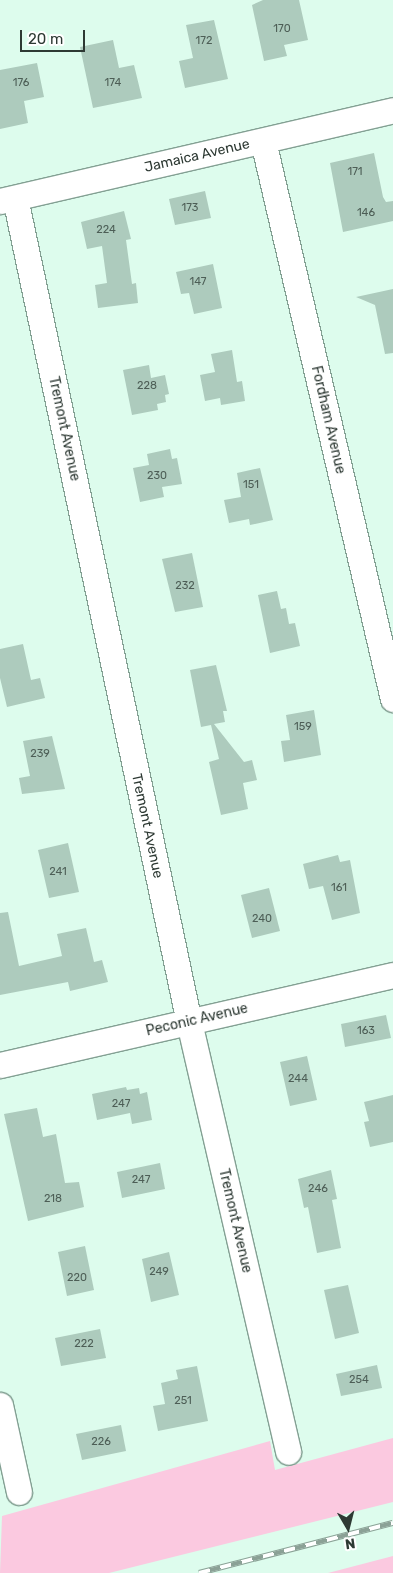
<!DOCTYPE html>
<style>
body{margin:0}
#map{position:relative;width:393px;height:1573px;overflow:hidden;background:#ddfced;font-family:Rubik,sans-serif}
div>[style]{position:absolute}
[style*='--x']{left:calc(var(--x)*1px);top:calc(var(--y)*1px);width:calc(var(--w)*1px);rotate:calc(var(--a)*1deg)}
.green>*{inset:0;background:#fbc9e0}
.building>*{inset:0;background:#adcbbd}
.roads{filter:drop-shadow(1px 0 #83a093) drop-shadow(-1px 0 #83a093) drop-shadow(0 1px #83a093) drop-shadow(0 -1px #83a093)}
.street>*{height:25px;margin:-12.5px;padding:0 12.5px;transform-origin:12.5px;border-radius:12.5px;background:#fff}
.rail>*{height:5.5px;margin-top:-2.75px;transform-origin:0;background:repeating-linear-gradient(90deg,#fff 0 11px,#8ba196 0 22px);box-sizing:border-box;border-block:1px solid #8ba196}
span{translate:-50% -50%;white-space:nowrap;text-align:center;line-height:1.15;-webkit-text-stroke:4px #fff;paint-order:stroke}
.number-label{font-size:11px;color:#4d5e56}
.number-label span{-webkit-text-stroke-width:0}
.street-label{font-size:14px;color:#2d3933}
.north{position:absolute;left:323px;top:1503px;width:50px;height:50px;-webkit-text-stroke:4px #fff;paint-order:stroke;rotate:172deg;font-size:14px;font-weight:700;line-height:20px;text-align:center;color:#2d3933}
.north::after{content:'';display:block;margin:auto;width:18px;height:22px;background:#2d3933;clip-path:polygon(50% 0,100% 100%,50% 72%,0 100%)}
.scale{position:absolute;left:20px;top:30px;width:65px;height:22px;box-sizing:border-box;border:2px solid #2d3933;border-top:0;padding-left:6px;font-size:15px;line-height:18px;white-space:nowrap;color:#2d3933;-webkit-text-stroke:4px #fff;paint-order:stroke}
</style>
<div id="map">
<div class="green">
<div style="clip-path:polygon(393px 1438px,393px 1502px,109px 1573px,0 1573px,2px 1516px,270px 1441px,275px 1470px)"></div>
<div style="clip-path:polygon(393px 1556px,393px 1573px,328px 1573px)"></div>
</div>
<div class="building">
<div style="clip-path:polygon(263px 0,299px 0,308px 40px,284px 45px,287px 56px,264px 61px,252px 5px)"></div>
<div style="clip-path:polygon(214px 20px,228px 79px,185px 88px,179px 61px,193px 58px,186px 25px)"></div>
<div style="clip-path:polygon(113px 40px,119px 68px,134px 65px,142px 98px,93px 108px,80px 47px)"></div>
<div style="clip-path:polygon(37px 63px,44px 97px,24px 101px,28px 123px,0 129px,0 70px)"></div>
<div style="clip-path:polygon(374px 153px,383px 197px,386px 202px,393px 201px,393px 221px,343px 232px,330px 163px)"></div>
<div style="clip-path:polygon(205px 191px,211px 218px,175px 225px,169px 199px)"></div>
<div style="clip-path:polygon(124px 211px,131px 239px,126px 240px,132px 284px,136px 283px,138px 303px,98px 308px,95px 285px,107px 283px,102px 246px,87px 249px,81px 222px)"></div>
<div style="clip-path:polygon(213px 264px,222px 308px,194px 314px,189px 293px,181px 294px,176px 272px)"></div>
<div style="clip-path:polygon(393px 289px,393px 353px,385px 354px,375px 305px,356px 297px)"></div>
<div style="clip-path:polygon(232px 350px,237px 382px,242px 381px,245px 401px,221px 405px,220px 398px,205px 401px,200px 375px,215px 372px,211px 354px)"></div>
<div style="clip-path:polygon(149px 365px,151px 378px,165px 375px,169px 394px,165px 395px,166px 402px,157px 404px,158px 410px,132px 415px,123px 370px)"></div>
<div style="clip-path:polygon(170px 449px,172px 459px,177px 458px,182px 484px,162px 487px,164px 497px,140px 502px,133px 468px,149px 465px,147px 454px)"></div>
<div style="clip-path:polygon(260px 468px,273px 520px,250px 525px,249px 519px,229px 523px,224px 500px,241px 497px,237px 473px)"></div>
<div style="clip-path:polygon(192px 553px,203px 607px,175px 612px,162px 559px)"></div>
<div style="clip-path:polygon(277px 591px,281px 609px,286px 608px,289px 624px,295px 623px,300px 646px,270px 653px,258px 595px)"></div>
<div style="clip-path:polygon(23px 644px,31px 680px,40px 678px,45px 698px,7px 707px,0 678px,0 649px)"></div>
<div style="clip-path:polygon(216px 665px,227px 711px,223px 711px,225px 722px,214px 724px,244px 762px,252px 760px,257px 780px,243px 783px,248px 809px,221px 815px,209px 762px,219px 759px,211px 725px,201px 727px,190px 670px)"></div>
<div style="clip-path:polygon(314px 710px,321px 755px,284px 762px,281px 741px,290px 740px,286px 715px)"></div>
<div style="clip-path:polygon(52px 736px,65px 789px,22px 794px,19px 778px,30px 776px,23px 741px)"></div>
<div style="clip-path:polygon(68px 843px,79px 892px,49px 898px,38px 850px)"></div>
<div style="clip-path:polygon(338px 855px,340px 862px,350px 860px,360px 913px,332px 920px,323px 886px,309px 889px,303px 864px)"></div>
<div style="clip-path:polygon(269px 888px,280px 931px,252px 938px,241px 895px)"></div>
<div style="clip-path:polygon(8px 912px,19px 966px,62px 956px,57px 934px,86px 928px,94px 962px,102px 960px,108px 982px,70px 991px,68px 982px,0 995px,0 913px)"></div>
<div style="clip-path:polygon(386px 1015px,391px 1038px,345px 1047px,341px 1024px)"></div>
<div style="clip-path:polygon(307px 1056px,317px 1100px,290px 1106px,280px 1062px)"></div>
<div style="clip-path:polygon(126px 1087px,127px 1090px,139px 1088px,140px 1094px,147px 1092px,152px 1120px,132px 1124px,130px 1113px,97px 1120px,92px 1094px)"></div>
<div style="clip-path:polygon(393px 1095px,393px 1142px,370px 1147px,364px 1122px,369px 1121px,364px 1102px)"></div>
<div style="clip-path:polygon(37px 1108px,43px 1137px,56px 1134px,65px 1183px,79px 1182px,84px 1207px,28px 1221px,4px 1114px)"></div>
<div style="clip-path:polygon(160px 1163px,165px 1189px,122px 1198px,117px 1172px)"></div>
<div style="clip-path:polygon(331px 1170px,337px 1199px,332px 1200px,341px 1248px,317px 1253px,308px 1207px,304px 1208px,298px 1179px)"></div>
<div style="clip-path:polygon(85px 1246px,94px 1290px,67px 1296px,58px 1252px)"></div>
<div style="clip-path:polygon(169px 1252px,179px 1295px,151px 1302px,142px 1259px)"></div>
<div style="clip-path:polygon(348px 1285px,359px 1333px,335px 1339px,324px 1290px)"></div>
<div style="clip-path:polygon(100px 1329px,106px 1358px,61px 1366px,55px 1338px)"></div>
<div style="clip-path:polygon(377px 1365px,382px 1388px,341px 1396px,336px 1374px)"></div>
<div style="clip-path:polygon(197px 1366px,208px 1421px,158px 1431px,153px 1406px,165px 1404px,161px 1383px,178px 1379px,176px 1370px)"></div>
<div style="clip-path:polygon(121px 1425px,126px 1451px,82px 1460px,76px 1434px)"></div>
</div>
<div class="roads">
<div class="street">
<div style="--x:263;--y:141;--w:573;--a:76.89"></div>
<div style="--x:15;--y:198;--w:842;--a:78.08"></div>
<div style="--x:189;--y:1022;--w:441;--a:77"></div>
<div style="--x:0;--y:201;--w:403;--a:-13"></div>
<div style="--x:0;--y:1065;--w:403;--a:-12.9"></div>
<div style="--x:0;--y:1405;--w:89;--a:77.7"></div>
</div>
</div>
<div class="rail">
<div style="--x:199;--y:1573;--w:200;--a:-14.5"></div>
</div>
<div class="number-label">
<span style="left:282px;top:29px">170</span>
<span style="left:204px;top:41px">172</span>
<span style="left:21px;top:83px">176</span>
<span style="left:113px;top:83px">174</span>
<span style="left:355px;top:172px">171</span>
<span style="left:190px;top:208px">173</span>
<span style="left:366px;top:213px">146</span>
<span style="left:106px;top:230px">224</span>
<span style="left:198px;top:282px">147</span>
<span style="left:147px;top:386px">228</span>
<span style="left:157px;top:476px">230</span>
<span style="left:251px;top:485px">151</span>
<span style="left:185px;top:586px">232</span>
<span style="left:303px;top:727px">159</span>
<span style="left:40px;top:754px">239</span>
<span style="left:58px;top:872px">241</span>
<span style="left:339px;top:888px">161</span>
<span style="left:262px;top:919px">240</span>
<span style="left:366px;top:1031px">163</span>
<span style="left:298px;top:1079px">244</span>
<span style="left:121px;top:1104px">247</span>
<span style="left:141px;top:1180px">247</span>
<span style="left:318px;top:1189px">246</span>
<span style="left:53px;top:1199px">218</span>
<span style="left:159px;top:1272px">249</span>
<span style="left:77px;top:1278px">220</span>
<span style="left:84px;top:1344px">222</span>
<span style="left:359px;top:1380px">254</span>
<span style="left:183px;top:1401px">251</span>
<span style="left:101px;top:1442px">226</span>
</div>
<div class="street-label">
<span style="left:197px;top:156px;rotate:-13deg">Jamaica Avenue</span>
<span style="left:328px;top:420px;rotate:77deg">Fordham Avenue</span>
<span style="left:64px;top:429px;rotate:78deg">Tremont Avenue</span>
<span style="left:147px;top:826px;rotate:78deg">Tremont Avenue</span>
<span style="left:197px;top:1020px;rotate:-13deg">Peconic Avenue</span>
<span style="left:235px;top:1221px;rotate:77deg">Tremont Avenue</span>
</div>
<div class="north">N</div>
<div class="scale">20 m</div>
</div>
